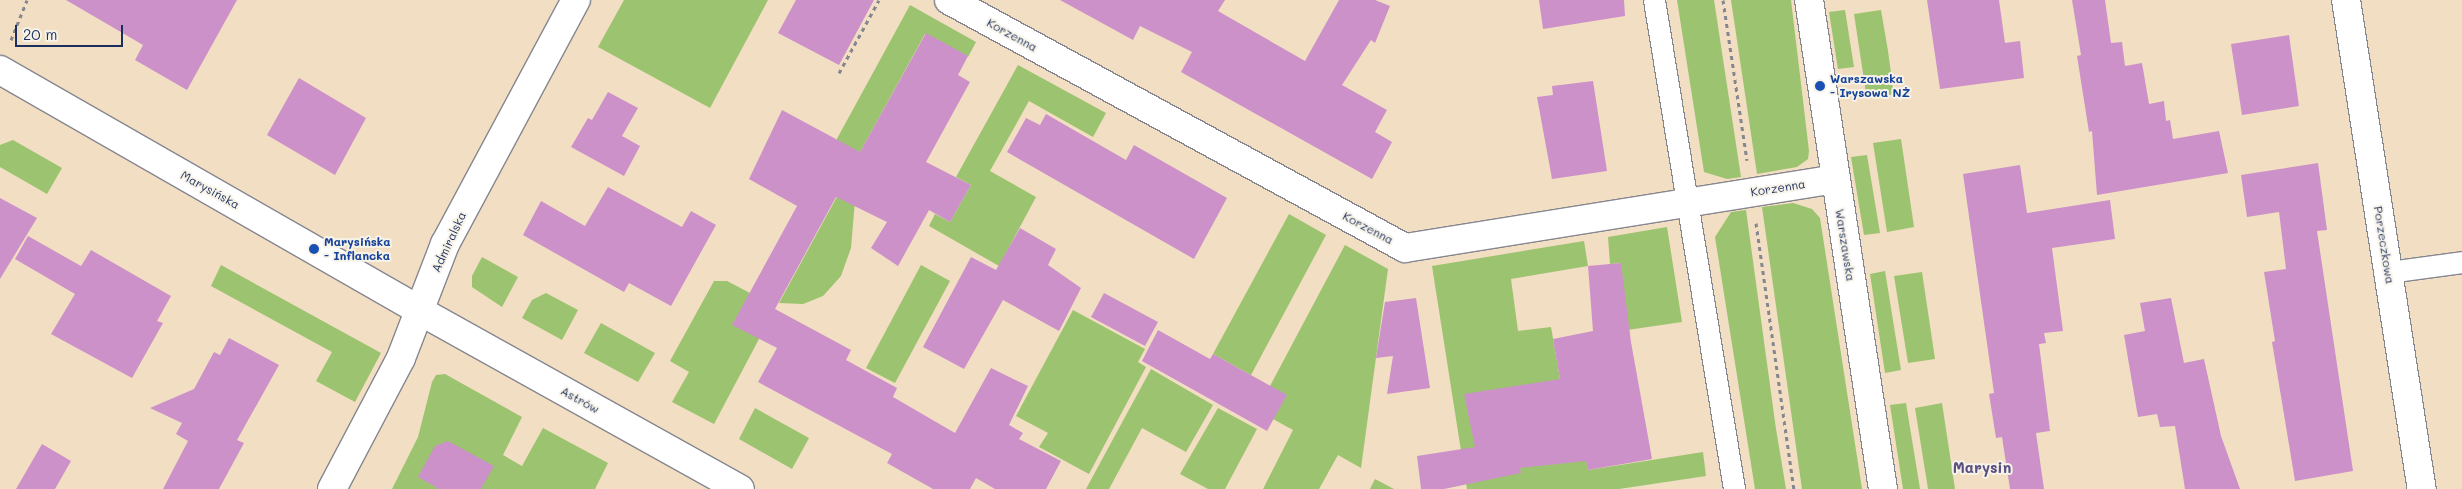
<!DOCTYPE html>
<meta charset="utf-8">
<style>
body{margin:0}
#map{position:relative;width:2462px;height:489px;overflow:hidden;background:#f2dec2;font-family:Mali,sans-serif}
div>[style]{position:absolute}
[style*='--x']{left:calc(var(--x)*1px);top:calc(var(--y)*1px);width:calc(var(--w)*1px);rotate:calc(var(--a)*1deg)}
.green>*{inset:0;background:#9cc36f}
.building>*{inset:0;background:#cc91c9}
.path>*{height:3px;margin-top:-1.5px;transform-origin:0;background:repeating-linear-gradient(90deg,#868690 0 4px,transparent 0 8px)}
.roads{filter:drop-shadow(1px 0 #868690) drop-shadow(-1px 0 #868690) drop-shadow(0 1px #868690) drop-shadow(0 -1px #868690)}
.service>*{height:21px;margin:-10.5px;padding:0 10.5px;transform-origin:10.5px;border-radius:10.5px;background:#fff}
.minor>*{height:28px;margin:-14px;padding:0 14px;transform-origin:14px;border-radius:14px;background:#fff}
.tertiary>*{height:28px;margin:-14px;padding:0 14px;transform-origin:14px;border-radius:14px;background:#fff}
.dots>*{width:14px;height:14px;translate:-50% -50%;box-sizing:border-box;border:2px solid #f7f3e8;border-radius:50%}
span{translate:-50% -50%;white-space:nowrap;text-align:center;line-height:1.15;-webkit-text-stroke:4px #f7f3e8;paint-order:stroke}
.street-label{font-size:12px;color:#1b2f5e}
.transit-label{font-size:12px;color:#164399;font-weight:700}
.left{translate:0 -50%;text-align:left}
.quarter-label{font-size:15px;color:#595183;font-weight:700}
.scale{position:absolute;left:15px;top:25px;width:108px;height:22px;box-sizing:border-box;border:2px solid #1b2f5e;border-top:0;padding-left:6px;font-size:15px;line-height:18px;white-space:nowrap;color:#1b2f5e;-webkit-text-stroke:4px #f7f3e8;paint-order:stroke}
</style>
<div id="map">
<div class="green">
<div style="clip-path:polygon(624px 0,768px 0,710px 108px,598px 47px)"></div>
<div style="clip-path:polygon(1677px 0,1714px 0,1741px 177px,1727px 179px,1704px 172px)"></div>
<div style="clip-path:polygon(1731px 0,1791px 0,1809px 151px,1808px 159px,1797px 167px,1757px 174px)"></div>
<div style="clip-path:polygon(910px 5px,976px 42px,968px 57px,925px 34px,859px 154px,851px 248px,841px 276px,823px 296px,803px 304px,779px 303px,845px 182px,821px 168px)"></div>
<div style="clip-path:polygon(1845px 10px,1854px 67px,1838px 69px,1829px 12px)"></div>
<div style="clip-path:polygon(1881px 10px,1888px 51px,1894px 95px,1866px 93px,1854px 14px)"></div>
<div style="clip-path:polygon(1018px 65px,1106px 113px,1093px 137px,1029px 101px,990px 171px,1036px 197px,999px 266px,929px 226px,935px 214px,950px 222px,971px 185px,956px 177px)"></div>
<div style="clip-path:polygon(1901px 139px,1914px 227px,1887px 232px,1873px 143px)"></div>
<div style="clip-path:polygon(13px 140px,62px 168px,47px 194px,0 167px,0 145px)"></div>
<div style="clip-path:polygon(1867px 155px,1880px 233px,1864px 235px,1851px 157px)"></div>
<div style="clip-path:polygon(1793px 203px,1812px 209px,1820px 218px,1862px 489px,1802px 489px,1762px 207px)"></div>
<div style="clip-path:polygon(1746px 210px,1776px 429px,1786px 489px,1755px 489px,1715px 237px,1731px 212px)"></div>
<div style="clip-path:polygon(1289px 214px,1326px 235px,1251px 375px,1213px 354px)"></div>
<div style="clip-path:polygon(1667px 227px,1682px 322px,1593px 335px,1621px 263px,1610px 264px,1608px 237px)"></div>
<div style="clip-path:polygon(1584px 241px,1588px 266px,1511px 279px,1518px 331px,1551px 327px,1560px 379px,1520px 468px,1582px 435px,1588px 470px,1703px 452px,1706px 476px,1619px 489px,1467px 489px,1432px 266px)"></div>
<div style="clip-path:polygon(1345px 245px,1388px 269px,1361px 468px,1338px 455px,1319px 489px,1263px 489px,1293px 430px,1273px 419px,1286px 395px,1270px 386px)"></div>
<div style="clip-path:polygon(482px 257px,518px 277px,502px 307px,472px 287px,472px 276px)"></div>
<div style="clip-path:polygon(221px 265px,381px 353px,355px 402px,316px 381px,332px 352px,211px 286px)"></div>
<div style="clip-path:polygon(921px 265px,950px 281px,895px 383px,866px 368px)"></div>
<div style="clip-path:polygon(1885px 271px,1901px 370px,1885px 373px,1870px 274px)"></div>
<div style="clip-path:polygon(1922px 272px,1935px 359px,1908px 363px,1894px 276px)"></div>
<div style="clip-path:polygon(714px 281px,727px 281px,750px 293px,759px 339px,714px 424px,672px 402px,689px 372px,670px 361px)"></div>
<div style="clip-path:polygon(546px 293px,578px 310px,562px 340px,522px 318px,532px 300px)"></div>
<div style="clip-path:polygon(1073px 310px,1145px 349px,1138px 362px,1146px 367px,1089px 474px,1039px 447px,1048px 433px,1016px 416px)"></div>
<div style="clip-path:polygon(601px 323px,655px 353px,638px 382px,584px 353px)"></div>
<div style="clip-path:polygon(1151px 369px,1213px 405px,1186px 452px,1142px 428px,1109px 489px,1086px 489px)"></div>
<div style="clip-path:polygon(445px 374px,522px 417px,503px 455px,522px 466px,543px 428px,608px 463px,595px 489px,392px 489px,418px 437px,432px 382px,436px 375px)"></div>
<div style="clip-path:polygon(1906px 403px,1920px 489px,1903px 489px,1890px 405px)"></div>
<div style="clip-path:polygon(1942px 403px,1955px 489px,1928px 489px,1915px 408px)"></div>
<div style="clip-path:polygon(755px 408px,809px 438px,792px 469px,739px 439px)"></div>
<div style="clip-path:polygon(1218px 408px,1257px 429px,1225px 489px,1208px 489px,1180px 474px)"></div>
<div style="clip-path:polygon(1375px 479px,1394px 489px,1370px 489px)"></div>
</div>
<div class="building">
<div style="clip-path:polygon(66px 0,237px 0,187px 90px,135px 60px,143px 45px)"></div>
<div style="clip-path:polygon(796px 0,874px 0,839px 65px,778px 33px)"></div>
<div style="clip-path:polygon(1060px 0,1225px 0,1218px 11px,1305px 61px,1339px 0,1375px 0,1390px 6px,1375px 43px,1371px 40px,1342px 85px,1387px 110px,1375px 132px,1392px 142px,1372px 179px,1181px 72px,1192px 52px,1140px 26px,1133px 40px)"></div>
<div style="clip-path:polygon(1539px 0,1624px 0,1625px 16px,1543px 29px)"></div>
<div style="clip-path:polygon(1927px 0,1999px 0,2005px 43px,2020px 41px,2024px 78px,1940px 89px)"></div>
<div style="clip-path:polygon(2072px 0,2105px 0,2111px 43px,2122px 42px,2125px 66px,2142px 63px,2149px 104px,2164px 101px,2166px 121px,2170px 120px,2173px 139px,2219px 131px,2228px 173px,2097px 195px,2092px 131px,2089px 132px,2077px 56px,2081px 55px)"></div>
<div style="clip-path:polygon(926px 33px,968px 56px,958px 75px,970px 82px,926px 162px,971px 185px,950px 222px,929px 210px,898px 266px,871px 248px,887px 222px,836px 197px,775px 309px,851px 350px,846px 360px,897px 388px,893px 397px,955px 433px,991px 368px,1028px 386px,1009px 425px,1023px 433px,1019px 439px,1061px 461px,1046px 489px,995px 489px,976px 478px,970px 489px,933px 489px,887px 463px,892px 454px,758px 382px,777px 348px,732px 325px,797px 206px,749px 179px,782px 110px,860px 152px)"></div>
<div style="clip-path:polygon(2289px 35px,2299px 106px,2242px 115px,2231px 44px)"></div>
<div style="clip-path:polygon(299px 78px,366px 118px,335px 175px,267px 135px)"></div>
<div style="clip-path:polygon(1593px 81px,1607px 171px,1552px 179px,1537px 97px,1553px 95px,1552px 86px)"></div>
<div style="clip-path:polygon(608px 92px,638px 108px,622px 136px,640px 146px,624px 176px,571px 147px,588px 118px,592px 120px)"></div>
<div style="clip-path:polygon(1046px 114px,1126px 160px,1134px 145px,1227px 198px,1194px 259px,1007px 152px,1026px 118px,1040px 125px)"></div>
<div style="clip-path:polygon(2318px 163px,2327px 230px,2317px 231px,2353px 471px,2295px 481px,2272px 342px,2275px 341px,2264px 272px,2286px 269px,2279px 212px,2247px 217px,2241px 175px)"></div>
<div style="clip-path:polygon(2020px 165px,2027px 213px,2110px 200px,2115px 239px,2052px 248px,2063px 331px,2044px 333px,2046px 343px,2039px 344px,2050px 431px,2036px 433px,2044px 489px,2010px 489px,2002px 437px,1996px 438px,1989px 394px,1994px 393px,1963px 174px)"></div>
<div style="clip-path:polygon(608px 187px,682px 227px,691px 211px,716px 225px,671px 306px,629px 283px,624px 292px,523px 235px,541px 201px,585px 226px)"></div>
<div style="clip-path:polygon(0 198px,37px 218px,0 279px)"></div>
<div style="clip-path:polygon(1020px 228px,1056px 249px,1048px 265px,1081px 288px,1059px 331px,1003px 300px,964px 369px,923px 347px,971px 257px,996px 270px)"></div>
<div style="clip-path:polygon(28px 236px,81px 266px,91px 250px,171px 296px,157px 321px,163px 323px,132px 378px,51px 334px,75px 294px,15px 259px)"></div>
<div style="clip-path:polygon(1621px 263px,1631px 342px,1652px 459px,1588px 470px,1586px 461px,1520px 468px,1521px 473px,1444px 489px,1421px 489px,1417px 456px,1475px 447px,1464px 394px,1560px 379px,1553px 339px,1593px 331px,1588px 266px)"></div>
<div style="clip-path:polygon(1104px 293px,1158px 322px,1145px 346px,1091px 317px)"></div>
<div style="clip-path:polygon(1416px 298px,1430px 388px,1387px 394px,1393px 356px,1376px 358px,1385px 302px)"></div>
<div style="clip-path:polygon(2171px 298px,2184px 363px,2204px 359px,2221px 436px,2240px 489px,2185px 489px,2175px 426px,2160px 427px,2157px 414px,2138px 417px,2124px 335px,2145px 331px,2140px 303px)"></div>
<div style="clip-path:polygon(1158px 330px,1210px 359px,1213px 354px,1287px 395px,1267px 431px,1142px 361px)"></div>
<div style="clip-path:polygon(229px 338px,279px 365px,237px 440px,244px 443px,219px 489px,163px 489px,188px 441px,176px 434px,182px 423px,150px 408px,194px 389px,214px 352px,220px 355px)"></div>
<div style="clip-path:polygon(448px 441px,494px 466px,481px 489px,439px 489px,418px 477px,435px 446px)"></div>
<div style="clip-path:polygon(42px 444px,71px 461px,55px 489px,16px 489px)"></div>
</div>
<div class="path">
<div style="--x:1723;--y:0;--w:162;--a:81.5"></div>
<div style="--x:11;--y:40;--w:43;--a:-68.2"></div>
<div style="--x:839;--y:73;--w:83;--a:-61.3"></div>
<div style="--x:1756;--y:223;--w:269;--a:81.9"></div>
</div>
<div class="roads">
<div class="service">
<div style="--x:1654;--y:0;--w:496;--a:80.7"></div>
<div style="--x:2389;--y:272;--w:74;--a:-7.8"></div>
</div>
<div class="minor">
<div style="--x:949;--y:0;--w:519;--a:28.54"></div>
<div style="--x:1405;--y:248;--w:435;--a:-9.1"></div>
<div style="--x:2346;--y:0;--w:495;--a:81.2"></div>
<div style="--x:0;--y:70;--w:484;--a:29.8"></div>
<div style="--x:420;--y:311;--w:366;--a:29.1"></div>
<div style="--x:332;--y:489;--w:148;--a:-62.2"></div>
<div style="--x:401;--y:358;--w:122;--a:-68.9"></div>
<div style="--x:445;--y:244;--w:277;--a:-61.8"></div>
</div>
<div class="tertiary">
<div style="--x:1809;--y:0;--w:495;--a:81.4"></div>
</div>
</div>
<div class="dots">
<div style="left:1820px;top:86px;background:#1a4fb4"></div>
<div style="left:314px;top:249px;background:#1a4fb4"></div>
</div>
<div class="street-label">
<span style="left:1012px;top:35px;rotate:29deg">Korzenna</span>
<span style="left:1778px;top:188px;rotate:-9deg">Korzenna</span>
<span style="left:210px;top:190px;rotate:29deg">Marysińska</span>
<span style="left:1368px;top:228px;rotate:28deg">Korzenna</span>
<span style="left:449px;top:242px;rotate:-65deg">Admiralska</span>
<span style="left:1845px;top:245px;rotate:81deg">Warszawska</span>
<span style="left:2384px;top:245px;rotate:81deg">Porzeczkowa</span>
<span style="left:580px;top:400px;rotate:29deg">Astrów</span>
</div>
<div class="transit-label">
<span class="left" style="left:1830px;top:86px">Warszawska<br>- Irysowa NŻ</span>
<span class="left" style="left:324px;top:249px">Marysińska<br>- Inflancka</span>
</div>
<div class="quarter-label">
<span style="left:1982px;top:468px">Marysin</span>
</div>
<div class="scale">20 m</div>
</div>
